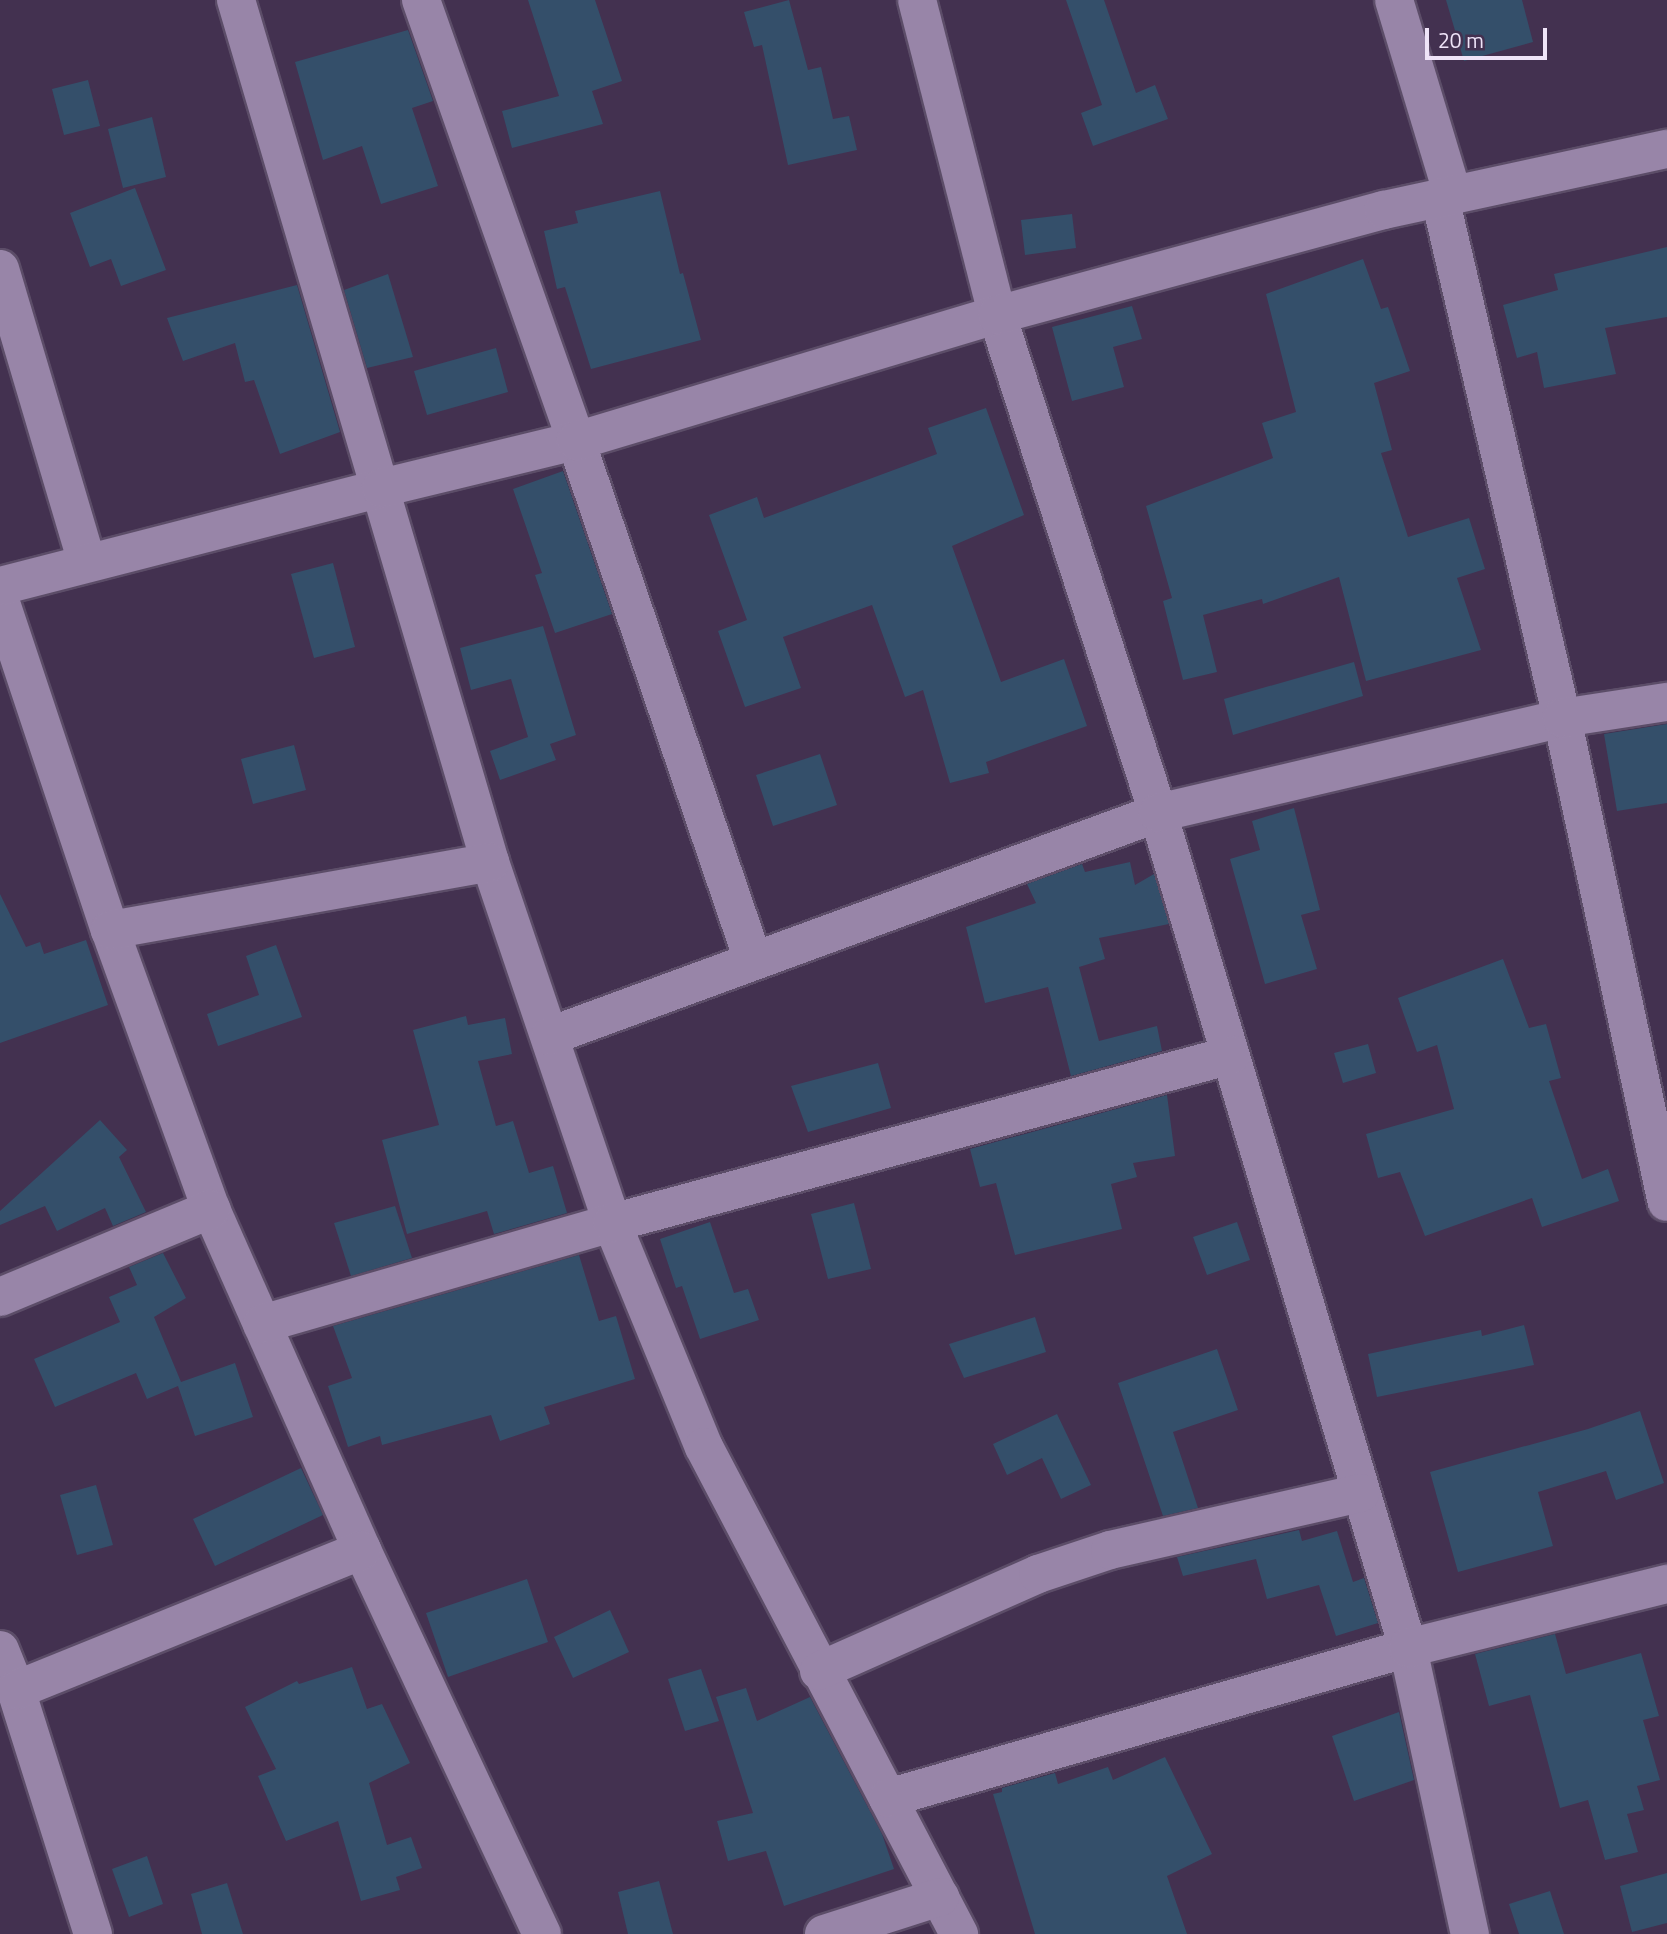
<!DOCTYPE html>
<style>
body{margin:0}
#map{position:relative;width:1667px;height:1934px;overflow:hidden;background:#433150;font-family:"Titillium Web",sans-serif}
div>[style]{position:absolute}
[style*='--x']{left:calc(var(--x)*1px);top:calc(var(--y)*1px);width:calc(var(--w)*1px);rotate:calc(var(--a)*1deg)}
.building>*{inset:0;background:#344f6a}
.roads{filter:drop-shadow(2px 0 #5c4d68) drop-shadow(-2px 0 #5c4d68) drop-shadow(0 2px #5c4d68) drop-shadow(0 -2px #5c4d68)}
.minor>*{height:38px;margin:-19px;padding:0 19px;transform-origin:19px;border-radius:19px;background:#9885a8}
.tertiary>*{height:38px;margin:-19px;padding:0 19px;transform-origin:19px;border-radius:19px;background:#9885a8}
span{translate:-50% -50%;white-space:nowrap;text-align:center;line-height:1.15;-webkit-text-stroke:5px #433150;paint-order:stroke}
.scale{position:absolute;left:1425px;top:28px;width:122px;height:32px;box-sizing:border-box;border:4px solid #efe4f8;border-top:0;padding-left:9px;font-size:21px;line-height:24px;white-space:nowrap;color:#efe4f8;-webkit-text-stroke:5px #433150;paint-order:stroke}
</style>
<div id="map">
<div class="building">
<div style="clip-path:polygon(528px 0,595px 0,622px 81px,592px 91px,603px 124px,512px 148px,502px 111px,559px 96px)"></div>
<div style="clip-path:polygon(789px 0,808px 70px,821px 67px,833px 119px,849px 116px,857px 150px,788px 165px,762px 45px,754px 47px,744px 12px)"></div>
<div style="clip-path:polygon(1066px 0,1104px 0,1136px 93px,1155px 85px,1168px 119px,1093px 146px,1081px 113px,1102px 105px)"></div>
<div style="clip-path:polygon(1446px 0,1522px 0,1533px 42px,1464px 61px)"></div>
<div style="clip-path:polygon(408px 30px,433px 101px,412px 108px,438px 186px,381px 204px,362px 146px,323px 160px,295px 62px)"></div>
<div style="clip-path:polygon(88px 80px,100px 126px,64px 135px,52px 89px)"></div>
<div style="clip-path:polygon(152px 117px,166px 177px,123px 188px,108px 129px)"></div>
<div style="clip-path:polygon(135px 188px,166px 270px,121px 286px,111px 259px,90px 267px,70px 213px)"></div>
<div style="clip-path:polygon(660px 191px,680px 274px,683px 273px,701px 340px,591px 369px,565px 287px,557px 289px,544px 231px,578px 223px,575px 211px)"></div>
<div style="clip-path:polygon(1072px 214px,1076px 248px,1025px 255px,1021px 220px)"></div>
<div style="clip-path:polygon(1667px 247px,1667px 317px,1605px 328px,1616px 374px,1544px 388px,1537px 352px,1517px 358px,1503px 305px,1558px 290px,1554px 274px)"></div>
<div style="clip-path:polygon(1363px 259px,1381px 309px,1388px 307px,1410px 371px,1374px 383px,1392px 450px,1381px 453px,1408px 537px,1469px 518px,1485px 569px,1457px 578px,1481px 650px,1366px 681px,1339px 577px,1263px 604px,1262px 599px,1203px 615px,1217px 672px,1183px 680px,1163px 601px,1172px 598px,1146px 506px,1273px 458px,1262px 423px,1296px 412px,1266px 294px)"></div>
<div style="clip-path:polygon(388px 274px,413px 357px,367px 368px,344px 290px)"></div>
<div style="clip-path:polygon(297px 285px,340px 432px,280px 454px,254px 380px,245px 382px,235px 343px,183px 361px,167px 318px)"></div>
<div style="clip-path:polygon(1132px 306px,1142px 339px,1113px 347px,1124px 387px,1072px 401px,1052px 327px)"></div>
<div style="clip-path:polygon(496px 348px,508px 392px,427px 415px,414px 371px)"></div>
<div style="clip-path:polygon(986px 408px,1024px 515px,952px 546px,1001px 682px,1064px 659px,1087px 726px,986px 762px,989px 773px,950px 783px,923px 690px,905px 697px,872px 605px,783px 637px,801px 688px,745px 707px,718px 631px,747px 620px,709px 515px,757px 497px,764px 518px,937px 454px,928px 428px)"></div>
<div style="clip-path:polygon(563px 471px,612px 614px,555px 633px,535px 575px,542px 573px,513px 489px)"></div>
<div style="clip-path:polygon(333px 563px,355px 647px,314px 658px,291px 574px)"></div>
<div style="clip-path:polygon(543px 626px,576px 735px,550px 744px,556px 760px,500px 780px,490px 751px,528px 737px,511px 679px,471px 690px,460px 648px)"></div>
<div style="clip-path:polygon(1354px 662px,1363px 696px,1233px 735px,1224px 699px)"></div>
<div style="clip-path:polygon(1667px 724px,1667px 803px,1617px 811px,1604px 734px)"></div>
<div style="clip-path:polygon(294px 745px,306px 790px,253px 804px,241px 759px)"></div>
<div style="clip-path:polygon(820px 754px,837px 805px,773px 826px,756px 775px)"></div>
<div style="clip-path:polygon(1294px 808px,1320px 910px,1301px 915px,1317px 969px,1265px 984px,1230px 859px,1260px 850px,1252px 821px)"></div>
<div style="clip-path:polygon(1130px 862px,1135px 885px,1154px 874px,1169px 924px,1099px 938px,1105px 959px,1079px 967px,1099px 1041px,1157px 1026px,1162px 1051px,1071px 1076px,1048px 987px,985px 1003px,966px 927px,1036px 903px,1027px 884px,1082px 864px,1085px 872px)"></div>
<div style="clip-path:polygon(0 894px,26px 947px,40px 942px,44px 954px,86px 940px,108px 1005px,0 1043px)"></div>
<div style="clip-path:polygon(276px 945px,302px 1017px,218px 1046px,207px 1014px,259px 995px,246px 956px)"></div>
<div style="clip-path:polygon(1503px 959px,1529px 1028px,1546px 1024px,1561px 1078px,1549px 1081px,1582px 1179px,1608px 1169px,1619px 1201px,1542px 1227px,1532px 1198px,1425px 1236px,1400px 1172px,1378px 1178px,1366px 1134px,1454px 1109px,1437px 1045px,1417px 1052px,1398px 998px)"></div>
<div style="clip-path:polygon(466px 1016px,468px 1025px,505px 1018px,512px 1054px,478px 1061px,496px 1126px,513px 1121px,529px 1173px,553px 1166px,567px 1213px,494px 1234px,487px 1211px,407px 1234px,382px 1140px,439px 1125px,413px 1030px)"></div>
<div style="clip-path:polygon(1368px 1044px,1376px 1073px,1343px 1083px,1334px 1053px)"></div>
<div style="clip-path:polygon(878px 1063px,891px 1108px,808px 1132px,791px 1086px)"></div>
<div style="clip-path:polygon(1167px 1095px,1175px 1156px,1133px 1163px,1137px 1177px,1111px 1184px,1122px 1229px,1015px 1255px,996px 1183px,980px 1187px,970px 1149px)"></div>
<div style="clip-path:polygon(100px 1120px,127px 1150px,119px 1157px,146px 1212px,113px 1226px,105px 1208px,57px 1231px,45px 1206px,0 1225px,0 1211px)"></div>
<div style="clip-path:polygon(854px 1203px,871px 1269px,828px 1279px,811px 1214px)"></div>
<div style="clip-path:polygon(395px 1206px,412px 1258px,351px 1276px,334px 1223px)"></div>
<div style="clip-path:polygon(710px 1222px,734px 1293px,748px 1289px,759px 1320px,700px 1339px,682px 1286px,676px 1288px,660px 1239px)"></div>
<div style="clip-path:polygon(1237px 1222px,1250px 1260px,1207px 1275px,1193px 1237px)"></div>
<div style="clip-path:polygon(163px 1253px,186px 1298px,154px 1317px,181px 1382px,235px 1363px,253px 1417px,195px 1436px,178px 1386px,147px 1399px,136px 1373px,55px 1407px,34px 1359px,120px 1322px,109px 1297px,137px 1285px,129px 1267px)"></div>
<div style="clip-path:polygon(579px 1255px,599px 1321px,616px 1316px,635px 1379px,544px 1407px,550px 1424px,500px 1441px,491px 1415px,382px 1445px,380px 1436px,348px 1447px,328px 1386px,352px 1378px,333px 1326px)"></div>
<div style="clip-path:polygon(1035px 1317px,1046px 1352px,964px 1378px,949px 1344px)"></div>
<div style="clip-path:polygon(1524px 1325px,1534px 1365px,1377px 1397px,1368px 1354px,1481px 1330px,1482px 1336px)"></div>
<div style="clip-path:polygon(1217px 1349px,1238px 1410px,1173px 1432px,1198px 1508px,1163px 1516px,1118px 1383px)"></div>
<div style="clip-path:polygon(1640px 1411px,1664px 1483px,1616px 1500px,1606px 1471px,1538px 1492px,1553px 1546px,1458px 1572px,1430px 1472px,1588px 1429px)"></div>
<div style="clip-path:polygon(1057px 1414px,1091px 1485px,1061px 1499px,1042px 1458px,1007px 1475px,993px 1444px)"></div>
<div style="clip-path:polygon(301px 1468px,323px 1515px,215px 1566px,193px 1519px)"></div>
<div style="clip-path:polygon(96px 1485px,113px 1545px,77px 1555px,60px 1495px)"></div>
<div style="clip-path:polygon(1299px 1530px,1302px 1541px,1337px 1531px,1353px 1582px,1364px 1578px,1378px 1623px,1336px 1636px,1319px 1585px,1267px 1599px,1256px 1559px,1183px 1576px,1177px 1557px)"></div>
<div style="clip-path:polygon(527px 1579px,548px 1642px,448px 1677px,426px 1613px)"></div>
<div style="clip-path:polygon(610px 1610px,629px 1652px,573px 1678px,554px 1637px)"></div>
<div style="clip-path:polygon(1555px 1634px,1566px 1674px,1641px 1653px,1659px 1716px,1643px 1720px,1660px 1780px,1637px 1786px,1644px 1810px,1627px 1814px,1638px 1852px,1605px 1860px,1588px 1800px,1560px 1808px,1530px 1695px,1489px 1706px,1475px 1654px)"></div>
<div style="clip-path:polygon(352px 1667px,367px 1709px,382px 1704px,410px 1763px,369px 1783px,387px 1845px,411px 1837px,422px 1868px,396px 1877px,400px 1890px,361px 1901px,338px 1821px,286px 1841px,258px 1776px,276px 1769px,245px 1707px,297px 1681px,299px 1684px)"></div>
<div style="clip-path:polygon(701px 1669px,719px 1721px,685px 1731px,668px 1679px)"></div>
<div style="clip-path:polygon(746px 1688px,757px 1721px,810px 1697px,882px 1834px,894px 1869px,784px 1906px,766px 1851px,728px 1861px,717px 1821px,753px 1813px,716px 1697px)"></div>
<div style="clip-path:polygon(1399px 1712px,1414px 1780px,1354px 1801px,1332px 1736px)"></div>
<div style="clip-path:polygon(1165px 1757px,1212px 1854px,1167px 1876px,1187px 1934px,1035px 1934px,993px 1794px,1002px 1792px,1002px 1788px,1055px 1773px,1058px 1784px,1108px 1767px,1113px 1780px)"></div>
<div style="clip-path:polygon(147px 1856px,163px 1904px,129px 1917px,112px 1869px)"></div>
<div style="clip-path:polygon(1667px 1873px,1667px 1923px,1632px 1932px,1620px 1886px)"></div>
<div style="clip-path:polygon(659px 1881px,673px 1934px,628px 1934px,618px 1892px)"></div>
<div style="clip-path:polygon(227px 1883px,243px 1934px,202px 1934px,191px 1894px)"></div>
<div style="clip-path:polygon(1550px 1891px,1564px 1934px,1519px 1934px,1509px 1904px)"></div>
</div>
<div class="roads">
<div class="minor">
<div style="--x:236;--y:0;--w:899;--a:73.58"></div>
<div style="--x:490;--y:862;--w:381;--a:71.3"></div>
<div style="--x:612;--y:1223;--w:242;--a:67.7"></div>
<div style="--x:704;--y:1447;--w:550;--a:62.36"></div>
<div style="--x:421;--y:0;--w:467;--a:70.6"></div>
<div style="--x:576;--y:441;--w:548;--a:71.17"></div>
<div style="--x:917;--y:0;--w:325;--a:75.7"></div>
<div style="--x:997;--y:315;--w:523;--a:72.08"></div>
<div style="--x:1158;--y:813;--w:872;--a:73.33"></div>
<div style="--x:1408;--y:1648;--w:293;--a:77.8"></div>
<div style="--x:1394;--y:0;--w:204;--a:73.2"></div>
<div style="--x:1440;--y:198;--w:534;--a:76.8"></div>
<div style="--x:1562;--y:718;--w:495;--a:77.8"></div>
<div style="--x:0;--y:269;--w:306;--a:73.5"></div>
<div style="--x:0;--y:600;--w:348;--a:71.6"></div>
<div style="--x:110;--y:930;--w:297;--a:70.1"></div>
<div style="--x:211;--y:1209;--w:373;--a:66.1"></div>
<div style="--x:362;--y:1550;--w:424;--a:64.9"></div>
<div style="--x:110;--y:930;--w:386;--a:-10.1"></div>
<div style="--x:550;--y:1036;--w:648;--a:-20.14"></div>
<div style="--x:1158;--y:813;--w:415;--a:-13.2"></div>
<div style="--x:1562;--y:718;--w:106;--a:-8.7"></div>
<div style="--x:0;--y:1297;--w:229;--a:-22.6"></div>
<div style="--x:262;--y:1324;--w:364;--a:-16.1"></div>
<div style="--x:612;--y:1223;--w:641;--a:-15.18"></div>
<div style="--x:0;--y:1650;--w:43;--a:68.2"></div>
<div style="--x:16;--y:1690;--w:256;--a:72.5"></div>
<div style="--x:819;--y:1671;--w:240;--a:-23.9"></div>
<div style="--x:1038;--y:1574;--w:76;--a:-18.4"></div>
<div style="--x:1110;--y:1550;--w:257;--a:-12.8"></div>
<div style="--x:16;--y:1690;--w:373;--a:-22"></div>
<div style="--x:888;--y:1798;--w:541;--a:-16.09"></div>
<div style="--x:1408;--y:1648;--w:267;--a:-13.9"></div>
<div style="--x:824;--y:1934;--w:122;--a:-17.7"></div>
</div>
<div class="tertiary">
<div style="--x:0;--y:586;--w:393;--a:-14.4"></div>
<div style="--x:381;--y:488;--w:201;--a:-13.6"></div>
<div style="--x:576;--y:441;--w:439;--a:-16.7"></div>
<div style="--x:997;--y:315;--w:401;--a:-15.2"></div>
<div style="--x:1384;--y:210;--w:289;--a:-12.2"></div>
</div>
</div>
<div class="scale">20 m</div>
</div>
